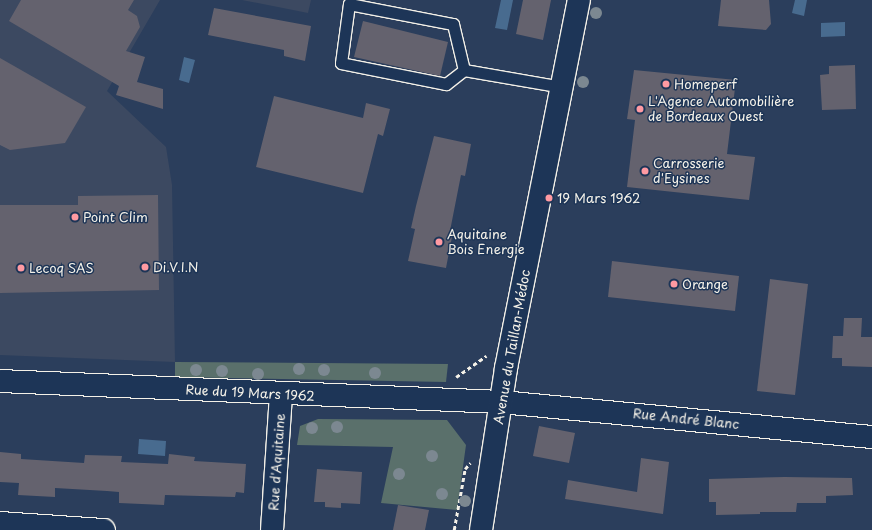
<!DOCTYPE html>
<meta charset="utf-8">
<style>
body{margin:0}
#map{position:relative;width:872px;height:530px;overflow:hidden;background:#2b3e5c;font-family:"Playpen Sans",sans-serif}
div>[style]{position:absolute}
[style*='--x']{left:calc(var(--x)*1px);top:calc(var(--y)*1px);width:calc(var(--w)*1px);rotate:calc(var(--a)*1deg)}
.built>*{inset:0;background:#3c4961}
.green>*{inset:0;background:#5a706b}
.water>*{inset:0;background:#486b8f}
.building>*{inset:0;background:#64626e}
.path>*{height:2.5px;margin-top:-1.25px;transform-origin:0;background:repeating-linear-gradient(90deg,#f4f1e8 0 4px,transparent 0 7px)}
.roads{filter:drop-shadow(1px 0 #f4f1e8) drop-shadow(-1px 0 #f4f1e8) drop-shadow(0 1px #f4f1e8) drop-shadow(0 -1px #f4f1e8)}
.service>*{height:11px;margin:-5.5px;padding:0 5.5px;transform-origin:5.5px;border-radius:5.5px;background:#1d3557}
.minor>*{height:22px;margin:-11px;padding:0 11px;transform-origin:11px;border-radius:11px;background:#1d3557}
.tertiary>*{height:22px;margin:-11px;padding:0 11px;transform-origin:11px;border-radius:11px;background:#1d3557}
.trees>*{width:12px;height:12px;margin:-6px;border-radius:50%;background:#7c8891}
.dots>*{width:11px;height:11px;translate:-50% -50%;box-sizing:border-box;border:2px solid #1d3557;border-radius:50%}
span{translate:-50% -50%;white-space:nowrap;text-align:center;line-height:1.15;-webkit-text-stroke:3px #1d3557;paint-order:stroke}
.poi-label{font-size:13px;color:#f4f1e8}
.left{translate:0 -50%;text-align:left}
.street-label{font-size:13px;color:#f4f1e8}
</style>
<div id="map">
<div class="built">
<div style="clip-path:polygon(0 0,160px 0,107px 91px,166px 147px,172px 185px,175px 362px,0 355px)"></div>
<div style="clip-path:polygon(242px 0,311px 0,308px 13px)"></div>
</div>
<div class="green">
<div style="clip-path:polygon(175px 362px,448px 364px,446px 382px,175px 377px)"></div>
<div style="clip-path:polygon(318px 419px,447px 420px,466px 445px,457px 510px,381px 503px,393px 447px,297px 445px,300px 426px)"></div>
</div>
<div class="water">
<div style="clip-path:polygon(501px 0,513px 0,507px 30px,495px 28px)"></div>
<div style="clip-path:polygon(795px 0,807px 0,804px 16px,792px 13px)"></div>
<div style="clip-path:polygon(845px 22px,845px 36px,821px 37px,821px 23px)"></div>
<div style="clip-path:polygon(184px 57px,195px 60px,189px 83px,179px 80px)"></div>
<div style="clip-path:polygon(139px 439px,166px 441px,165px 456px,138px 454px)"></div>
</div>
<div class="building">
<div style="clip-path:polygon(21px 0,134px 0,128px 10px,137px 16px,140px 27px,126px 51px,145px 57px,137px 82px,163px 89px,163px 109px,116px 95px,119px 86px,9px 21px)"></div>
<div style="clip-path:polygon(523px 0,551px 0,543px 40px,516px 34px)"></div>
<div style="clip-path:polygon(721px 0,769px 0,771px 24px,766px 30px,718px 26px)"></div>
<div style="clip-path:polygon(214px 8px,311px 26px,305px 61px,284px 56px,284px 50px,208px 35px)"></div>
<div style="clip-path:polygon(363px 21px,448px 42px,440px 76px,354px 57px)"></div>
<div style="clip-path:polygon(0 58px,86px 107px,65px 143px,10px 150px,0 145px)"></div>
<div style="clip-path:polygon(855px 65px,856px 109px,822px 110px,820px 75px,829px 74px,829px 66px)"></div>
<div style="clip-path:polygon(634px 70px,736px 80px,727px 154px,755px 157px,749px 200px,627px 187px,635px 120px,627px 119px)"></div>
<div style="clip-path:polygon(274px 96px,363px 118px,366px 103px,390px 109px,383px 136px,378px 134px,363px 193px,256px 167px)"></div>
<div style="clip-path:polygon(434px 136px,471px 144px,465px 176px,461px 175px,449px 236px,452px 237px,446px 268px,408px 261px,415px 229px,411px 228px,416px 206px)"></div>
<div style="clip-path:polygon(158px 195px,159px 290px,0 293px,0 205px,78px 205px,78px 196px)"></div>
<div style="clip-path:polygon(612px 261px,739px 276px,735px 311px,608px 297px)"></div>
<div style="clip-path:polygon(770px 279px,808px 284px,795px 395px,757px 391px)"></div>
<div style="clip-path:polygon(844px 318px,862px 318px,861px 337px,872px 337px,872px 367px,842px 366px,842px 358px,832px 358px,833px 336px,843px 336px)"></div>
<div style="clip-path:polygon(539px 426px,575px 433px,569px 463px,533px 456px)"></div>
<div style="clip-path:polygon(0 452px,21px 454px,21px 459px,84px 463px,85px 455px,122px 456px,121px 462px,168px 464px,169px 454px,195px 457px,194px 461px,246px 464px,244px 493px,236px 492px,235px 497px,165px 495px,164px 505px,119px 503px,119px 492px,107px 491px,55px 488px,55px 497px,18px 495px,19px 483px,0 482px)"></div>
<div style="clip-path:polygon(641px 458px,669px 462px,663px 514px,565px 499px,568px 480px,637px 492px)"></div>
<div style="clip-path:polygon(317px 469px,362px 472px,360px 504px,341px 503px,341px 508px,325px 507px,325px 502px,314px 502px)"></div>
<div style="clip-path:polygon(785px 477px,852px 478px,853px 495px,826px 496px,826px 503px,797px 503px,796px 512px,760px 512px,760px 514px,716px 515px,716px 502px,709px 502px,709px 479px)"></div>
<div style="clip-path:polygon(398px 505px,429px 510px,425px 530px,393px 530px)"></div>
</div>
<div class="path">
<div style="--x:456;--y:377;--w:37;--a:-35"></div>
<div style="--x:454;--y:530;--w:62;--a:-79.8"></div>
<div style="--x:465;--y:469;--w:8;--a:-50"></div>
</div>
<div class="roads">
<div class="service">
<div style="--x:464;--y:70;--w:23;--a:142"></div>
<div style="--x:446;--y:84;--w:107;--a:-168.7"></div>
<div style="--x:341;--y:63;--w:60;--a:-82.3"></div>
<div style="--x:349;--y:4;--w:106;--a:10.9"></div>
<div style="--x:453;--y:24;--w:47;--a:76.6"></div>
<div style="--x:464;--y:70;--w:99;--a:9.8"></div>
</div>
<div class="minor">
<div style="--x:0;--y:381;--w:501;--a:2.4"></div>
<div style="--x:0;--y:523;--w:104;--a:3.9"></div>
<div style="--x:272;--y:530;--w:135;--a:-86.2"></div>
</div>
<div class="tertiary">
<div style="--x:501;--y:402;--w:373;--a:5.4"></div>
<div style="--x:481;--y:530;--w:164;--a:-81.2"></div>
<div style="--x:506;--y:368;--w:375;--a:-78.8"></div>
</div>
</div>
<div class="trees">
<div style="left:596px;top:13px"></div>
<div style="left:583px;top:82px"></div>
<div style="left:299px;top:369px"></div>
<div style="left:196px;top:370px"></div>
<div style="left:324px;top:370px"></div>
<div style="left:222px;top:371px"></div>
<div style="left:375px;top:373px"></div>
<div style="left:258px;top:374px"></div>
<div style="left:337px;top:427px"></div>
<div style="left:312px;top:428px"></div>
<div style="left:432px;top:456px"></div>
<div style="left:399px;top:474px"></div>
<div style="left:442px;top:494px"></div>
<div style="left:465px;top:501px"></div>
</div>
<div class="dots">
<div style="left:666px;top:84px;background:#ff9aa2"></div>
<div style="left:640px;top:109px;background:#ff9aa2"></div>
<div style="left:645px;top:171px;background:#ff9aa2"></div>
<div style="left:549px;top:198px;background:#ff9aa2"></div>
<div style="left:75px;top:217px;background:#ff9aa2"></div>
<div style="left:439px;top:242px;background:#ff9aa2"></div>
<div style="left:145px;top:267px;background:#ff9aa2"></div>
<div style="left:21px;top:268px;background:#ff9aa2"></div>
<div style="left:674px;top:284px;background:#ff9aa2"></div>
</div>
<div class="poi-label">
<span class="left" style="left:674px;top:84px">Homeperf</span>
<span class="left" style="left:648px;top:109px">L'Agence Automobilière<br>de Bordeaux Ouest</span>
<span class="left" style="left:653px;top:171px">Carrosserie<br>d'Eysines</span>
<span class="left" style="left:557px;top:198px">19 Mars 1962</span>
<span class="left" style="left:83px;top:217px">Point Clim</span>
<span class="left" style="left:447px;top:242px">Aquitaine<br>Bois Energie</span>
<span class="left" style="left:153px;top:267px">Di.V.I.N</span>
<span class="left" style="left:29px;top:268px">Lecoq SAS</span>
<span class="left" style="left:682px;top:284px">Orange</span>
</div>
<div class="street-label">
<span style="left:512px;top:347px;rotate:-80deg">Avenue du Taillan-Médoc</span>
<span style="left:250px;top:393px;rotate:3deg">Rue du 19 Mars 1962</span>
<span style="left:686px;top:419px;rotate:6deg">Rue André Blanc</span>
<span style="left:277px;top:462px;rotate:-86deg">Rue d'Aquitaine</span>
</div>
</div>
